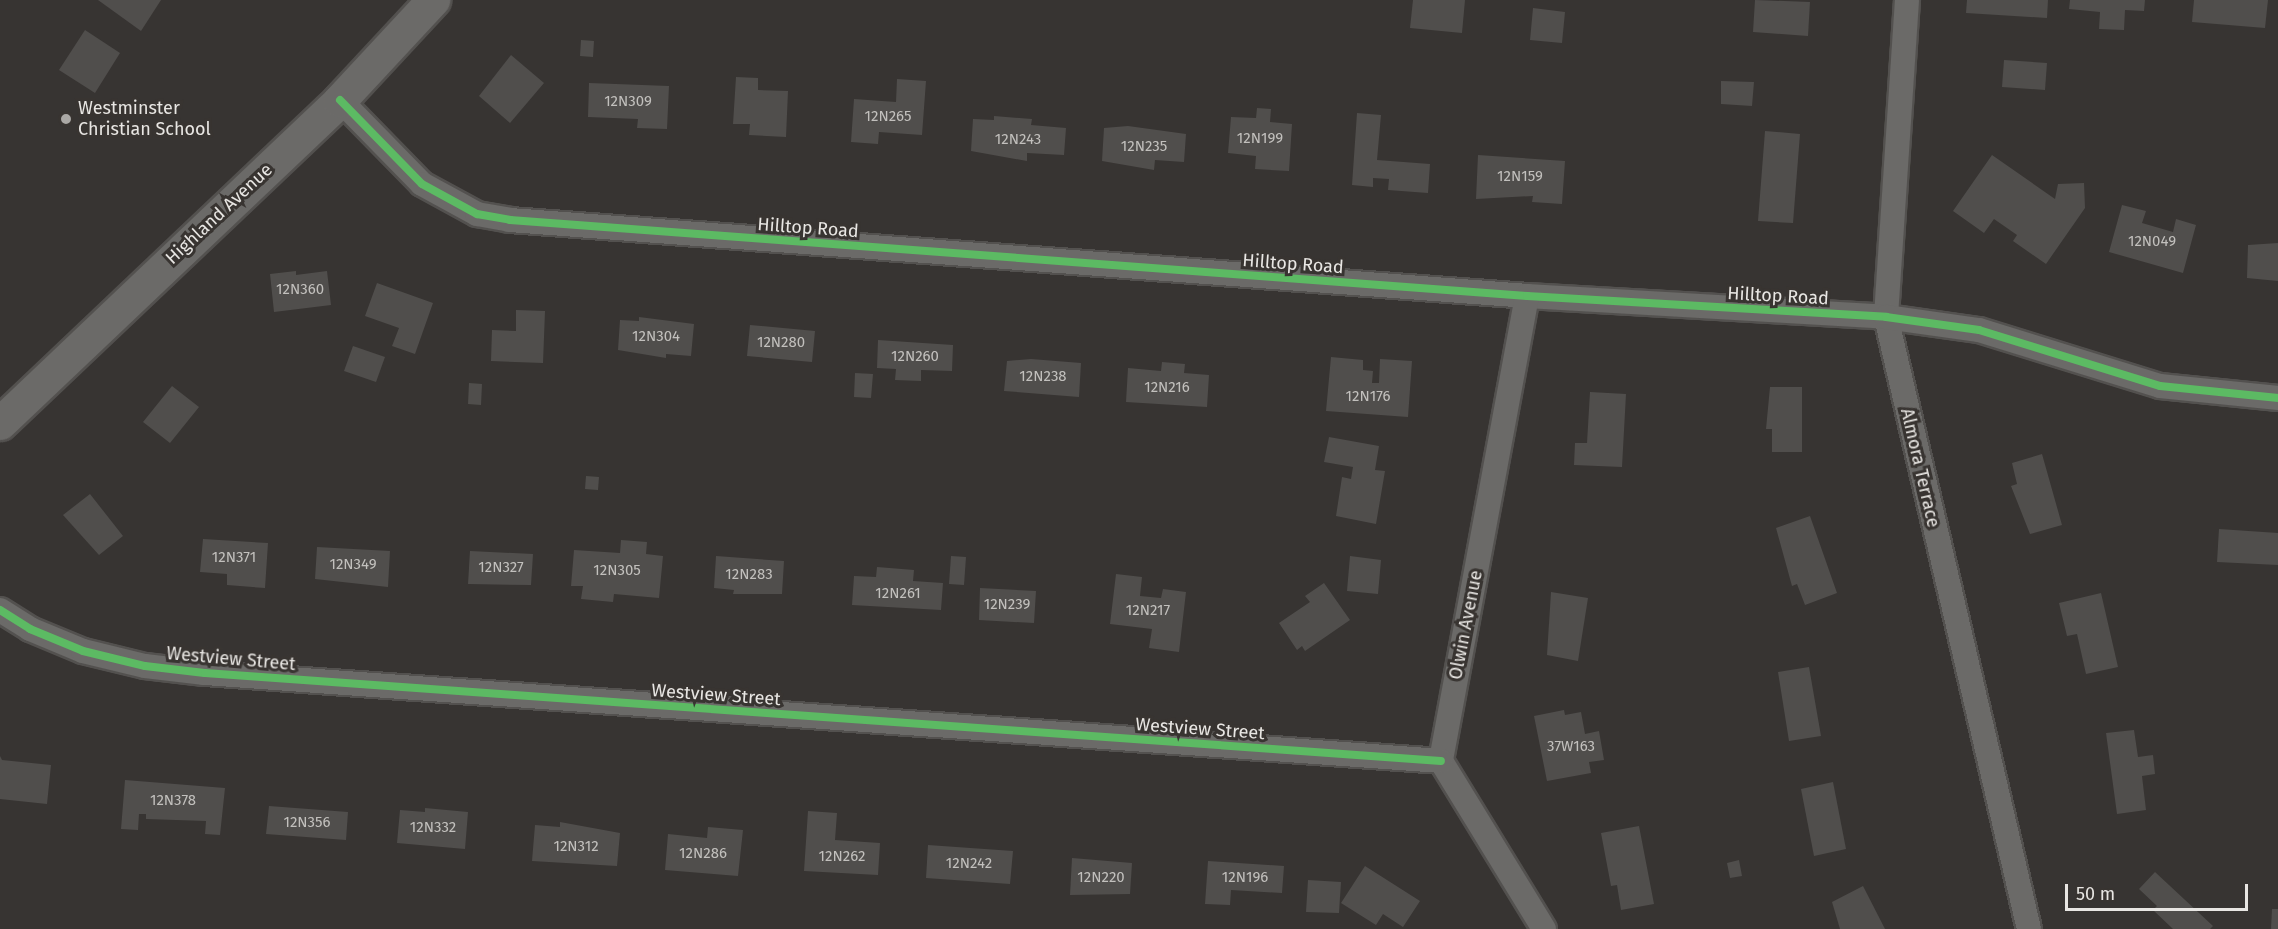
<!DOCTYPE html>
<style>
body{margin:0}
#map{position:relative;width:2278px;height:929px;overflow:hidden;background:#373432;font-family:"Fira Sans",sans-serif}
div>[style]{position:absolute}
[style*='--x']{left:calc(var(--x)*1px);top:calc(var(--y)*1px);width:calc(var(--w)*1px);rotate:calc(var(--a)*1deg)}
.building>*{inset:0;background:#504e4c}
.roads{filter:drop-shadow(2px 0 #53514f) drop-shadow(-2px 0 #53514f) drop-shadow(0 2px #53514f) drop-shadow(0 -2px #53514f)}
.street>*{height:24px;margin:-12px;padding:0 12px;transform-origin:12px;border-radius:12px;background:#6b6a68}
.secondary>*{height:33px;margin:-16.5px;padding:0 16.5px;transform-origin:16.5px;border-radius:16.5px;background:#6b6a68}
.cycleway>*{height:8px;margin:-4px;padding:0 4px;transform-origin:4px;border-radius:4px;background:#5cba63}
.dots>*{width:16px;height:16px;translate:-50% -50%;box-sizing:border-box;border:3px solid #383431;border-radius:50%}
span{translate:-50% -50%;white-space:nowrap;text-align:center;line-height:1.15;-webkit-text-stroke:6px #383431;paint-order:stroke}
.number-label{font-size:15px;color:#c2c0bd}
.number-label span{-webkit-text-stroke-width:0}
.poi-label{font-size:18px;color:#e8e6e3}
.left{translate:0 -50%;text-align:left}
.street-label{font-size:18px;color:#e8e6e3}
.scale{position:absolute;left:2065px;top:884px;width:183px;height:27px;box-sizing:border-box;border:3px solid #e8e6e3;border-top:0;padding-left:8px;font-size:18px;line-height:21px;white-space:nowrap;color:#e8e6e3;-webkit-text-stroke:4px #383431;paint-order:stroke}
</style>
<div id="map">
<div class="building">
<div style="clip-path:polygon(98px 0,161px 0,141px 31px)"></div>
<div style="clip-path:polygon(1413px 0,1465px 0,1462px 33px,1410px 28px)"></div>
<div style="clip-path:polygon(1755px 0,1810px 2px,1808px 36px,1753px 32px)"></div>
<div style="clip-path:polygon(1967px 0,2048px 0,2047px 18px,1966px 13px)"></div>
<div style="clip-path:polygon(2070px 0,2145px 0,2144px 11px,2125px 10px,2124px 30px,2099px 29px,2100px 12px,2069px 9px)"></div>
<div style="clip-path:polygon(2194px 0,2268px 0,2265px 28px,2192px 22px)"></div>
<div style="clip-path:polygon(1533px 8px,1565px 12px,1562px 43px,1530px 40px)"></div>
<div style="clip-path:polygon(85px 30px,120px 53px,95px 93px,59px 70px)"></div>
<div style="clip-path:polygon(581px 40px,594px 41px,593px 57px,580px 56px)"></div>
<div style="clip-path:polygon(511px 55px,544px 83px,510px 123px,479px 96px)"></div>
<div style="clip-path:polygon(2004px 60px,2047px 63px,2045px 90px,2002px 87px)"></div>
<div style="clip-path:polygon(736px 77px,758px 78px,758px 90px,788px 91px,786px 137px,749px 135px,750px 124px,733px 124px)"></div>
<div style="clip-path:polygon(897px 79px,926px 81px,922px 135px,879px 132px,878px 144px,851px 142px,854px 99px,896px 102px)"></div>
<div style="clip-path:polygon(1721px 81px,1754px 82px,1752px 106px,1721px 104px)"></div>
<div style="clip-path:polygon(589px 83px,669px 86px,667px 129px,637px 128px,638px 119px,588px 117px)"></div>
<div style="clip-path:polygon(1257px 108px,1271px 109px,1270px 122px,1292px 124px,1289px 171px,1255px 169px,1256px 156px,1228px 153px,1231px 117px,1256px 118px)"></div>
<div style="clip-path:polygon(1357px 113px,1381px 115px,1377px 160px,1430px 164px,1428px 193px,1388px 190px,1389px 179px,1373px 178px,1373px 187px,1352px 185px)"></div>
<div style="clip-path:polygon(994px 116px,1032px 119px,1031px 125px,1066px 128px,1064px 155px,1027px 153px,1027px 161px,971px 151px,973px 119px,994px 120px)"></div>
<div style="clip-path:polygon(1128px 126px,1186px 134px,1184px 162px,1155px 160px,1154px 170px,1102px 161px,1104px 128px)"></div>
<div style="clip-path:polygon(1765px 131px,1800px 134px,1793px 223px,1758px 221px)"></div>
<div style="clip-path:polygon(1478px 155px,1565px 161px,1562px 204px,1532px 202px,1533px 196px,1476px 199px)"></div>
<div style="clip-path:polygon(1992px 155px,2055px 199px,2058px 184px,2084px 183px,2085px 208px,2046px 264px,2013px 241px,2017px 235px,1994px 219px,1984px 233px,1953px 211px)"></div>
<div style="clip-path:polygon(2122px 205px,2146px 211px,2142px 223px,2173px 232px,2176px 219px,2196px 225px,2183px 273px,2109px 252px)"></div>
<div style="clip-path:polygon(2278px 243px,2278px 281px,2247px 278px,2248px 245px)"></div>
<div style="clip-path:polygon(296px 271px,296px 275px,327px 271px,331px 305px,274px 312px,270px 274px)"></div>
<div style="clip-path:polygon(377px 283px,433px 303px,415px 354px,392px 346px,399px 328px,365px 316px)"></div>
<div style="clip-path:polygon(516px 310px,545px 311px,543px 363px,491px 361px,492px 330px,516px 331px)"></div>
<div style="clip-path:polygon(639px 317px,694px 324px,691px 356px,666px 354px,666px 358px,618px 350px,620px 320px,639px 321px)"></div>
<div style="clip-path:polygon(750px 325px,815px 331px,812px 362px,747px 356px)"></div>
<div style="clip-path:polygon(878px 340px,953px 345px,952px 371px,921px 370px,921px 381px,895px 380px,896px 369px,877px 368px)"></div>
<div style="clip-path:polygon(353px 346px,385px 357px,376px 382px,344px 371px)"></div>
<div style="clip-path:polygon(1331px 357px,1363px 360px,1363px 370px,1373px 371px,1372px 383px,1379px 383px,1380px 359px,1412px 361px,1408px 417px,1326px 411px)"></div>
<div style="clip-path:polygon(1031px 359px,1081px 363px,1079px 397px,1004px 391px,1007px 361px)"></div>
<div style="clip-path:polygon(1162px 362px,1185px 364px,1184px 373px,1209px 375px,1207px 407px,1126px 402px,1128px 368px,1161px 371px)"></div>
<div style="clip-path:polygon(855px 373px,873px 374px,871px 398px,854px 397px)"></div>
<div style="clip-path:polygon(469px 383px,482px 384px,481px 405px,468px 404px)"></div>
<div style="clip-path:polygon(172px 386px,199px 407px,170px 443px,143px 422px)"></div>
<div style="clip-path:polygon(1770px 387px,1802px 387px,1802px 452px,1772px 452px,1772px 429px,1766px 429px)"></div>
<div style="clip-path:polygon(1590px 392px,1626px 394px,1622px 467px,1574px 465px,1575px 443px,1587px 443px)"></div>
<div style="clip-path:polygon(1329px 437px,1379px 446px,1375px 470px,1385px 471px,1376px 524px,1336px 516px,1342px 477px,1351px 479px,1353px 467px,1324px 462px)"></div>
<div style="clip-path:polygon(2042px 454px,2062px 525px,2030px 534px,2011px 486px,2017px 484px,2012px 463px)"></div>
<div style="clip-path:polygon(586px 476px,599px 477px,598px 490px,585px 489px)"></div>
<div style="clip-path:polygon(90px 494px,123px 536px,99px 555px,63px 515px)"></div>
<div style="clip-path:polygon(1810px 516px,1837px 593px,1805px 605px,1797px 584px,1792px 586px,1776px 528px)"></div>
<div style="clip-path:polygon(2219px 529px,2278px 533px,2278px 565px,2217px 562px)"></div>
<div style="clip-path:polygon(203px 539px,268px 543px,265px 588px,227px 585px,227px 574px,200px 572px)"></div>
<div style="clip-path:polygon(621px 540px,647px 542px,646px 554px,663px 556px,659px 598px,614px 594px,613px 602px,581px 599px,583px 586px,571px 586px,574px 550px,620px 553px)"></div>
<div style="clip-path:polygon(317px 547px,390px 551px,388px 587px,315px 579px)"></div>
<div style="clip-path:polygon(470px 551px,533px 554px,531px 585px,468px 584px)"></div>
<div style="clip-path:polygon(716px 556px,784px 561px,782px 594px,733px 594px,734px 590px,714px 588px)"></div>
<div style="clip-path:polygon(951px 556px,966px 557px,964px 585px,949px 584px)"></div>
<div style="clip-path:polygon(1350px 556px,1381px 560px,1378px 594px,1347px 591px)"></div>
<div style="clip-path:polygon(877px 567px,914px 570px,913px 581px,943px 583px,941px 610px,852px 605px,854px 576px,876px 577px)"></div>
<div style="clip-path:polygon(1116px 574px,1142px 577px,1140px 596px,1161px 598px,1163px 589px,1186px 592px,1179px 652px,1149px 648px,1152px 629px,1110px 624px)"></div>
<div style="clip-path:polygon(1324px 583px,1350px 620px,1305px 651px,1302px 646px,1297px 650px,1279px 623px,1310px 602px,1305px 596px)"></div>
<div style="clip-path:polygon(980px 588px,1036px 591px,1034px 623px,979px 620px)"></div>
<div style="clip-path:polygon(1551px 592px,1588px 598px,1578px 661px,1547px 655px)"></div>
<div style="clip-path:polygon(2101px 593px,2118px 667px,2086px 674px,2077px 634px,2067px 636px,2059px 603px)"></div>
<div style="clip-path:polygon(1809px 667px,1821px 736px,1789px 741px,1778px 672px)"></div>
<div style="clip-path:polygon(1564px 710px,1565px 715px,1581px 712px,1585px 734px,1599px 731px,1604px 760px,1589px 762px,1591px 773px,1547px 781px,1534px 716px)"></div>
<div style="clip-path:polygon(2134px 730px,2138px 757px,2153px 755px,2155px 774px,2142px 776px,2146px 810px,2117px 814px,2106px 733px)"></div>
<div style="clip-path:polygon(0 756px,2px 760px,51px 765px,47px 804px,0 799px)"></div>
<div style="clip-path:polygon(125px 780px,225px 788px,220px 835px,205px 834px,206px 821px,146px 819px,146px 814px,139px 814px,138px 830px,121px 829px)"></div>
<div style="clip-path:polygon(1833px 782px,1846px 849px,1814px 856px,1801px 789px)"></div>
<div style="clip-path:polygon(269px 806px,348px 812px,346px 840px,266px 834px)"></div>
<div style="clip-path:polygon(425px 808px,468px 812px,465px 849px,397px 843px,400px 810px,425px 812px)"></div>
<div style="clip-path:polygon(808px 811px,837px 813px,835px 840px,880px 843px,878px 875px,804px 871px)"></div>
<div style="clip-path:polygon(560px 822px,620px 833px,617px 866px,532px 861px,535px 825px,560px 827px)"></div>
<div style="clip-path:polygon(1639px 826px,1654px 904px,1621px 910px,1617px 885px,1611px 886px,1601px 833px)"></div>
<div style="clip-path:polygon(708px 827px,743px 830px,738px 876px,665px 870px,668px 834px,707px 838px)"></div>
<div style="clip-path:polygon(928px 845px,1013px 851px,1010px 884px,926px 878px)"></div>
<div style="clip-path:polygon(1072px 858px,1132px 863px,1130px 894px,1070px 895px)"></div>
<div style="clip-path:polygon(1739px 860px,1742px 876px,1730px 878px,1727px 863px)"></div>
<div style="clip-path:polygon(1208px 861px,1284px 866px,1282px 893px,1231px 890px,1230px 905px,1205px 904px)"></div>
<div style="clip-path:polygon(1365px 866px,1420px 901px,1403px 927px,1383px 914px,1376px 925px,1341px 903px)"></div>
<div style="clip-path:polygon(2155px 872px,2213px 926px,2210px 929px,2173px 929px,2153px 910px,2157px 906px,2139px 889px)"></div>
<div style="clip-path:polygon(1308px 880px,1341px 882px,1339px 913px,1306px 912px)"></div>
<div style="clip-path:polygon(1863px 886px,1885px 929px,1840px 929px,1832px 902px)"></div>
<div style="clip-path:polygon(2272px 909px,2278px 909px,2278px 929px,2271px 929px)"></div>
</div>
<div class="roads">
<div class="street">
<div style="--x:1907;--y:0;--w:318;--a:93.8"></div>
<div style="--x:1886;--y:317;--w:628;--a:76.85"></div>
<div style="--x:340;--y:100;--w:117;--a:45.7"></div>
<div style="--x:422;--y:184;--w:63;--a:28.6"></div>
<div style="--x:477;--y:214;--w:34;--a:10"></div>
<div style="--x:510;--y:220;--w:1020;--a:4.27"></div>
<div style="--x:1527;--y:296;--w:360;--a:3.3"></div>
<div style="--x:1886;--y:317;--w:94;--a:8"></div>
<div style="--x:1979;--y:330;--w:189;--a:17.2"></div>
<div style="--x:2160;--y:386;--w:119;--a:5.8"></div>
<div style="--x:1527;--y:296;--w:473;--a:100.5"></div>
<div style="--x:1441;--y:761;--w:197;--a:58.5"></div>
<div style="--x:0;--y:610;--w:36;--a:32"></div>
<div style="--x:30;--y:629;--w:57;--a:22.5"></div>
<div style="--x:83;--y:651;--w:64;--a:13.6"></div>
<div style="--x:145;--y:666;--w:60;--a:6.7"></div>
<div style="--x:205;--y:673;--w:1239;--a:4.07"></div>
</div>
<div class="secondary">
<div style="--x:0;--y:423;--w:469;--a:-43.5"></div>
<div style="--x:340;--y:100;--w:137;--a:-47.1"></div>
</div>
</div>
<div class="cycleway">
<div style="--x:340;--y:100;--w:117;--a:45.7"></div>
<div style="--x:422;--y:184;--w:63;--a:28.6"></div>
<div style="--x:477;--y:214;--w:34;--a:10"></div>
<div style="--x:510;--y:220;--w:1020;--a:4.27"></div>
<div style="--x:1527;--y:296;--w:360;--a:3.3"></div>
<div style="--x:1886;--y:317;--w:94;--a:8"></div>
<div style="--x:1979;--y:330;--w:189;--a:17.2"></div>
<div style="--x:2160;--y:386;--w:119;--a:5.8"></div>
<div style="--x:0;--y:610;--w:36;--a:32"></div>
<div style="--x:30;--y:629;--w:57;--a:22.5"></div>
<div style="--x:83;--y:651;--w:64;--a:13.6"></div>
<div style="--x:145;--y:666;--w:60;--a:6.7"></div>
<div style="--x:205;--y:673;--w:1239;--a:4.07"></div>
</div>
<div class="dots">
<div style="left:66px;top:119px;background:#aaa8a5"></div>
</div>
<div class="number-label">
<span style="left:628px;top:102px">12N309</span>
<span style="left:888px;top:117px">12N265</span>
<span style="left:1260px;top:139px">12N199</span>
<span style="left:1018px;top:140px">12N243</span>
<span style="left:1144px;top:147px">12N235</span>
<span style="left:1520px;top:177px">12N159</span>
<span style="left:2152px;top:242px">12N049</span>
<span style="left:300px;top:290px">12N360</span>
<span style="left:656px;top:337px">12N304</span>
<span style="left:781px;top:343px">12N280</span>
<span style="left:915px;top:357px">12N260</span>
<span style="left:1043px;top:377px">12N238</span>
<span style="left:1167px;top:388px">12N216</span>
<span style="left:1368px;top:397px">12N176</span>
<span style="left:234px;top:558px">12N371</span>
<span style="left:353px;top:565px">12N349</span>
<span style="left:501px;top:568px">12N327</span>
<span style="left:617px;top:571px">12N305</span>
<span style="left:749px;top:575px">12N283</span>
<span style="left:898px;top:594px">12N261</span>
<span style="left:1007px;top:605px">12N239</span>
<span style="left:1148px;top:611px">12N217</span>
<span style="left:1571px;top:747px">37W163</span>
<span style="left:173px;top:801px">12N378</span>
<span style="left:307px;top:823px">12N356</span>
<span style="left:433px;top:828px">12N332</span>
<span style="left:576px;top:847px">12N312</span>
<span style="left:703px;top:854px">12N286</span>
<span style="left:842px;top:857px">12N262</span>
<span style="left:969px;top:864px">12N242</span>
<span style="left:1101px;top:878px">12N220</span>
<span style="left:1245px;top:878px">12N196</span>
</div>
<div class="poi-label">
<span class="left" style="left:78px;top:119px">Westminster<br>Christian School</span>
</div>
<div class="street-label">
<span style="left:219px;top:214px;rotate:-43deg">Highland Avenue</span>
<span style="left:808px;top:228px;rotate:4deg">Hilltop Road</span>
<span style="left:1293px;top:264px;rotate:4deg">Hilltop Road</span>
<span style="left:1778px;top:296px;rotate:3deg">Hilltop Road</span>
<span style="left:1920px;top:468px;rotate:77deg">Almora Terrace</span>
<span style="left:1466px;top:625px;rotate:-79deg">Olwin Avenue</span>
<span style="left:231px;top:659px;rotate:5deg">Westview Street</span>
<span style="left:716px;top:695px;rotate:4deg">Westview Street</span>
<span style="left:1200px;top:729px;rotate:4deg">Westview Street</span>
</div>
<div class="scale">50 m</div>
</div>
